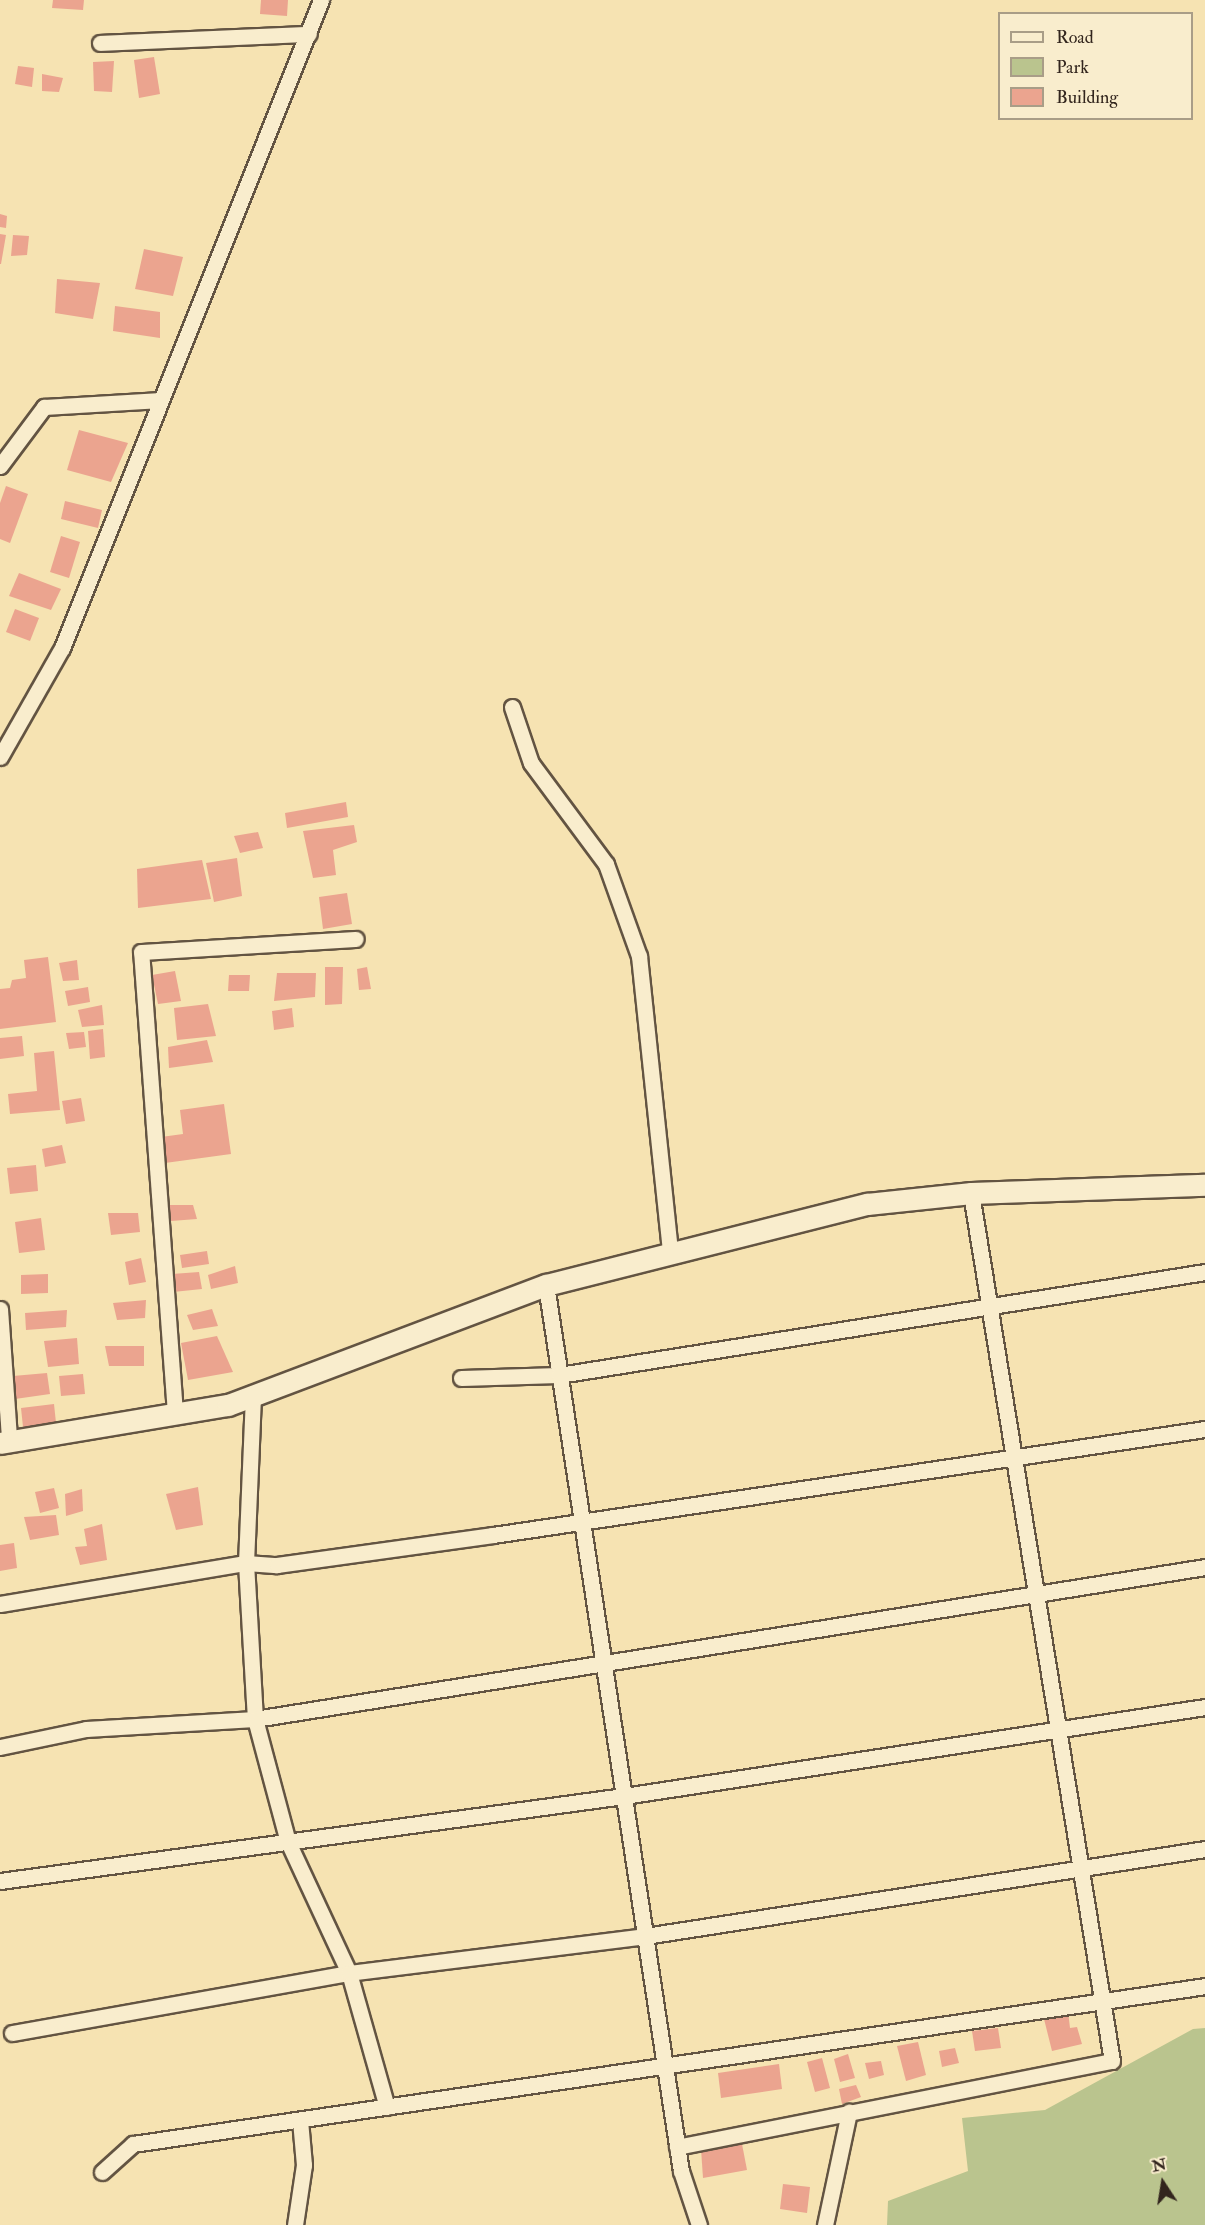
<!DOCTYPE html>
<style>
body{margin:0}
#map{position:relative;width:1205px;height:2225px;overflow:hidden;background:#f6e3b2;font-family:"IM FELL Double Pica",serif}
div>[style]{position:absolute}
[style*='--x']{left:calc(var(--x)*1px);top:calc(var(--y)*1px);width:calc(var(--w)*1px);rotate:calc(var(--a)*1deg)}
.green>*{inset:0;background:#bac48e}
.building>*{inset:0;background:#eba48f}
.roads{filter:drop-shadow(2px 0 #635442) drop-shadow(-2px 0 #635442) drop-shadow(0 2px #635442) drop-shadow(0 -2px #635442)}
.street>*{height:15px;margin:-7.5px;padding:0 7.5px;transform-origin:7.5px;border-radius:7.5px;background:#f9edcd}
.secondary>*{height:21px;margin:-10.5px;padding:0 10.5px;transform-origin:10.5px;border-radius:10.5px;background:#f9edcd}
span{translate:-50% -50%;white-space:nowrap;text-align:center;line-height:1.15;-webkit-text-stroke:6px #f9edcd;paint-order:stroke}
.legend{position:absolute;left:998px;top:12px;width:195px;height:108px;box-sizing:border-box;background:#f9edcd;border:2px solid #a99d87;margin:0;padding:8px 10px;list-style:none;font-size:18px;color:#32251d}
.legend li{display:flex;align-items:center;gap:12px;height:30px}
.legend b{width:30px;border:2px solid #a99d87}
.north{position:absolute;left:1133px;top:2153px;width:60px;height:60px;-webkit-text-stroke:4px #f9edcd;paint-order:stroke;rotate:348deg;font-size:16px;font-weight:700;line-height:24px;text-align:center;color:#32251d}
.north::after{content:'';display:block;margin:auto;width:21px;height:27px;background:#32251d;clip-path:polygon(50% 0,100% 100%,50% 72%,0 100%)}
</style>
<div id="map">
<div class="green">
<div style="clip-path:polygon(1205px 2028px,1205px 2225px,887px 2225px,888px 2201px,968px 2171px,962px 2118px,1045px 2110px,1193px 2029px)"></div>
</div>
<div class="building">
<div style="clip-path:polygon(53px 0,84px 0,83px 10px,52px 8px)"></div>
<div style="clip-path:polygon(261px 0,288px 0,287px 16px,260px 14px)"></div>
<div style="clip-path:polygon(154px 57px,160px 94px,139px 98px,134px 60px)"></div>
<div style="clip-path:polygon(114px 61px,112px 92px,94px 91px,93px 62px)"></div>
<div style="clip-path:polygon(18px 66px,34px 68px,32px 87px,15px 84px)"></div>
<div style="clip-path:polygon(42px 74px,63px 78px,59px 92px,42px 91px)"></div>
<div style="clip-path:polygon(0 214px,7px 216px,6px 228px,0 227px)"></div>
<div style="clip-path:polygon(0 234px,6px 235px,1px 264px,0 264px)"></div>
<div style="clip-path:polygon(13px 235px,29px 236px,27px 255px,11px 256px)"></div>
<div style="clip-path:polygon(144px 249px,183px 257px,173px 296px,135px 289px)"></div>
<div style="clip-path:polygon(57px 279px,100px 283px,93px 319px,55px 313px)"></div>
<div style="clip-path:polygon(115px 306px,160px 312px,160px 338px,113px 331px)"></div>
<div style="clip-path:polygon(79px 430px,128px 443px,111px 482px,67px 470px)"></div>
<div style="clip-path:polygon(6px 486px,28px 494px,10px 543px,0 539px,0 503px)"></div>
<div style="clip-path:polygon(65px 501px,102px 510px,98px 528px,61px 519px)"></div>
<div style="clip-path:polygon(61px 536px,80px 542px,69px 578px,50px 572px)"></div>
<div style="clip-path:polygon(19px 573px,61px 589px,51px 610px,9px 596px)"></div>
<div style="clip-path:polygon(15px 609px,39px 618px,30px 641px,6px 632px)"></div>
<div style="clip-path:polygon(346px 802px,348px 817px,287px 828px,285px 813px)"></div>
<div style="clip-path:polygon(354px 825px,357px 842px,333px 850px,336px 875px,313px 878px,303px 831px)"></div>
<div style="clip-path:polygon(258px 832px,263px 848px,240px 853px,234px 836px)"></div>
<div style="clip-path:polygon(237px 858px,242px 896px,214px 902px,206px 863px)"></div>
<div style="clip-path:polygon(202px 860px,211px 899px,138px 908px,137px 869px)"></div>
<div style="clip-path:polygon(347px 893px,352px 924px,323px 929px,319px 897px)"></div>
<div style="clip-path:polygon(48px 957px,56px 1022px,0 1029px,0 989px,10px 988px,12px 980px,26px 978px,24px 960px)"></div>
<div style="clip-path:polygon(77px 960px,79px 980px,63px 981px,59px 963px)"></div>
<div style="clip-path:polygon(325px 967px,343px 967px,342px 1004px,325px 1005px)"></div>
<div style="clip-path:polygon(367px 967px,371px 989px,359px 990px,357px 969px)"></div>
<div style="clip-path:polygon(175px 971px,181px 1001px,158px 1004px,152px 975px)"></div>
<div style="clip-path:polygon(277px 973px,316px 973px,315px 997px,274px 1001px)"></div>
<div style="clip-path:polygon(229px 975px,250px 975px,249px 991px,228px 991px)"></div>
<div style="clip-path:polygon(88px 987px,90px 1002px,68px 1006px,65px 991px)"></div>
<div style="clip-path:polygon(208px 1004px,216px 1036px,177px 1040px,174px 1008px)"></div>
<div style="clip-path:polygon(102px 1005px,104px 1025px,82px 1027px,78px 1010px)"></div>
<div style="clip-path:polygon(292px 1008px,294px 1027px,274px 1030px,272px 1011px)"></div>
<div style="clip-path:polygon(103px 1029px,105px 1057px,90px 1059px,88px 1031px)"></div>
<div style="clip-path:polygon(84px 1032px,86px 1047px,69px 1049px,66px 1033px)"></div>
<div style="clip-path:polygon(22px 1036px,24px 1056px,0 1059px,0 1038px)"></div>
<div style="clip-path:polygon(207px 1040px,213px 1062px,169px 1068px,168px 1047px)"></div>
<div style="clip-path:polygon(54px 1051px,60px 1110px,10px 1114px,8px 1094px,37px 1091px,34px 1053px)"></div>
<div style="clip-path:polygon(81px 1098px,85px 1121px,66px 1124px,62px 1101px)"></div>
<div style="clip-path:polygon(224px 1104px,231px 1154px,165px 1163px,161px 1137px,183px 1134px,180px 1110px)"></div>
<div style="clip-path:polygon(62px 1145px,66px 1163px,45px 1167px,42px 1149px)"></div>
<div style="clip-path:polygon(36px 1165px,38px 1191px,10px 1194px,7px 1168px)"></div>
<div style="clip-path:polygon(168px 1205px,193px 1205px,197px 1219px,171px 1221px)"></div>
<div style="clip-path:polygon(108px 1213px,138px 1213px,140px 1232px,111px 1235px)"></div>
<div style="clip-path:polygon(41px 1218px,45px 1250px,19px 1253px,15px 1222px)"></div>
<div style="clip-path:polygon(207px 1251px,209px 1264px,182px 1268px,180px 1255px)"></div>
<div style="clip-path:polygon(141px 1258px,146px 1282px,129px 1285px,125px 1262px)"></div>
<div style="clip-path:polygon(235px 1266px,238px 1283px,211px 1289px,208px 1275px)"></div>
<div style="clip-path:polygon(199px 1272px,202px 1289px,173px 1292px,172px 1274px)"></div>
<div style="clip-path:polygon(48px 1274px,48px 1293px,21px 1294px,21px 1275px)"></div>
<div style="clip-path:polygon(146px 1300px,145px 1318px,117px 1320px,113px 1303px)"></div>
<div style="clip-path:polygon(212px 1309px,218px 1326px,193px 1330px,187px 1315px)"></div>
<div style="clip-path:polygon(67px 1310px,66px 1327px,26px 1330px,25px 1313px)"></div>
<div style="clip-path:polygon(217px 1336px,233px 1372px,188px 1380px,181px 1343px)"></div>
<div style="clip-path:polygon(77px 1338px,79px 1364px,48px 1367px,44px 1341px)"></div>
<div style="clip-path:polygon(105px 1346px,144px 1346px,144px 1366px,109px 1366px)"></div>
<div style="clip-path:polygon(47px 1373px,50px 1394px,15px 1399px,13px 1376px)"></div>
<div style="clip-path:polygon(83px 1374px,85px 1394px,61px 1396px,59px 1376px)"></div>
<div style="clip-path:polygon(54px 1404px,56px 1423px,23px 1427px,21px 1408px)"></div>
<div style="clip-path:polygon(198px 1487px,203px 1525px,176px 1530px,166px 1494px)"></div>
<div style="clip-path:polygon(54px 1488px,59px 1508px,40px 1513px,35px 1492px)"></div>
<div style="clip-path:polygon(82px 1489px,83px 1511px,66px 1516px,65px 1494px)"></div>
<div style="clip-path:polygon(56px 1515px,59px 1535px,30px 1540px,24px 1517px)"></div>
<div style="clip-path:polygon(102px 1524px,107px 1560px,80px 1565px,75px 1547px,87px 1546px,84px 1529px)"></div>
<div style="clip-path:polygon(14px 1543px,17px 1568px,0 1571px,0 1545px)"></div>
<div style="clip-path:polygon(1068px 2011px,1070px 2028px,1077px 2027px,1082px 2044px,1052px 2051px,1043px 2015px)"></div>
<div style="clip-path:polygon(998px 2028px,1001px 2048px,975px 2051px,972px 2031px)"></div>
<div style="clip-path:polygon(918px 2042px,926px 2075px,906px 2081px,897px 2046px)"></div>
<div style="clip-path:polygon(955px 2048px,959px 2063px,942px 2067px,939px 2051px)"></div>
<div style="clip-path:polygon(848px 2054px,855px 2078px,840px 2082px,834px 2059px)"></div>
<div style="clip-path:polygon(822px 2058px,830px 2088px,815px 2092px,807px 2062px)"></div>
<div style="clip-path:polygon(881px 2061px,884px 2075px,869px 2079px,865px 2063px)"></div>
<div style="clip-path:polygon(779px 2064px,782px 2089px,721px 2098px,718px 2073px)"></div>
<div style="clip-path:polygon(856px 2085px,861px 2097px,842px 2104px,839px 2089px)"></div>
<div style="clip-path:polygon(742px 2144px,747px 2170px,703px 2178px,701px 2149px)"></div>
<div style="clip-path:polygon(783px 2184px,810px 2187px,807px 2213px,780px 2209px)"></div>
</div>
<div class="roads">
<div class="street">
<div style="--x:100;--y:43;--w:209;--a:-2.5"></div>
<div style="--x:0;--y:466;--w:74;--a:-53.3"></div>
<div style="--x:44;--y:407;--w:117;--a:-3.4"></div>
<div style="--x:512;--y:707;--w:59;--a:71.3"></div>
<div style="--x:531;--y:763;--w:126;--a:53.4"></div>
<div style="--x:606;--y:864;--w:98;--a:70.3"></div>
<div style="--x:639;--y:956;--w:299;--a:84"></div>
<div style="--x:0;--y:757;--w:125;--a:-60.4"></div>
<div style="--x:62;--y:648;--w:698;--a:-68.21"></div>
<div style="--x:546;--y:1285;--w:896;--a:81.34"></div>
<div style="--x:681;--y:2171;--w:57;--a:71.6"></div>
<div style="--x:0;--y:1309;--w:130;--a:86"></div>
<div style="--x:461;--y:1378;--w:98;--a:-1.8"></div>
<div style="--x:559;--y:1375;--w:654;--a:-9.06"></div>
<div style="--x:253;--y:1396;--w:167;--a:92.4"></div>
<div style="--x:246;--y:1563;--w:156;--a:86.7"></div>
<div style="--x:255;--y:1719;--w:127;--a:75"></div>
<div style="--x:288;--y:1842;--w:145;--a:65"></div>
<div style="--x:349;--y:1973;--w:139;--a:74.2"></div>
<div style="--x:175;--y:1413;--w:462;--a:-94.2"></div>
<div style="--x:141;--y:952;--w:215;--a:-3.5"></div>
<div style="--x:0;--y:1604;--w:249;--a:-9.5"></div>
<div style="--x:246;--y:1563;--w:31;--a:4"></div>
<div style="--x:277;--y:1565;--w:218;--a:-7.9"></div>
<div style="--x:493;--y:1535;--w:720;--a:-8.47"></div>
<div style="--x:0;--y:1747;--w:88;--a:-11.8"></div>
<div style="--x:86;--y:1729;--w:169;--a:-3.4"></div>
<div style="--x:255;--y:1719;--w:962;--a:-9.09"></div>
<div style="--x:0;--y:1881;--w:630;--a:-7.76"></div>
<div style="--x:624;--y:1796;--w:588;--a:-8.71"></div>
<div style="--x:12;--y:2033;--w:342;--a:-10.1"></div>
<div style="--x:349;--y:1973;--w:298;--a:-7.1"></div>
<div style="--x:645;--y:1936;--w:567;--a:-8.83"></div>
<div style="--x:677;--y:2147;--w:443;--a:-11.2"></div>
<div style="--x:1112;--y:2061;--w:879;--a:-99.23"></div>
<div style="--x:102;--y:2172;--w:42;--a:-42.1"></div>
<div style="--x:133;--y:2144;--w:1084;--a:-8.38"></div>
<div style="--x:295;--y:2225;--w:61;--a:-81.5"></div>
<div style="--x:304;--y:2165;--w:45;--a:-95.1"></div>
<div style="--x:825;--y:2225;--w:116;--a:-78"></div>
</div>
<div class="secondary">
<div style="--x:0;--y:1443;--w:231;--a:-9.5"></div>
<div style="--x:228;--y:1405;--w:340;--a:-20.7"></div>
<div style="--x:546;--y:1285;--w:331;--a:-14.2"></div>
<div style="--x:867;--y:1204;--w:105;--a:-6"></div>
<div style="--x:971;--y:1193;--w:234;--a:-2"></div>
</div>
</div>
<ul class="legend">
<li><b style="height:8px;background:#f9edcd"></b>Road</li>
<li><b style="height:16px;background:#bac48e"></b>Park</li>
<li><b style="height:16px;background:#eba48f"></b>Building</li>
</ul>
<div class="north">N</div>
</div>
